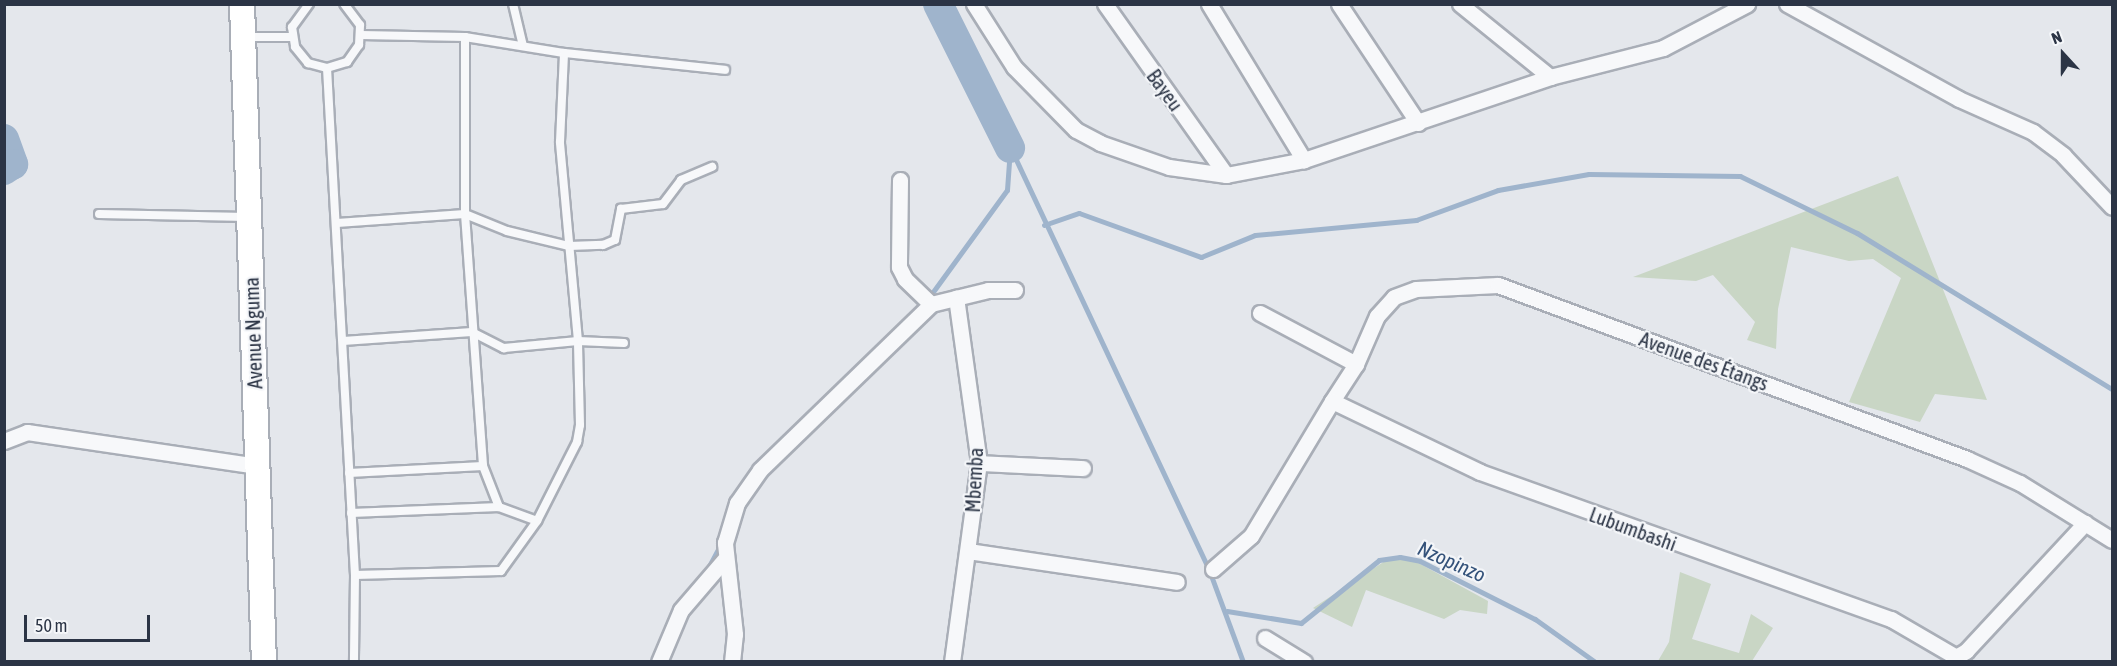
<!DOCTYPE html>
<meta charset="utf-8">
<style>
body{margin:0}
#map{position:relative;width:2117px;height:666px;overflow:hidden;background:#e4e7ec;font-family:"Asap Condensed",sans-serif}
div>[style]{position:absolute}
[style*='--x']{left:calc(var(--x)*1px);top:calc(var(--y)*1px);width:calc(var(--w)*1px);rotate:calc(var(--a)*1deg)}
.green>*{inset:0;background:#c9d6c5}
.stream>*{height:5px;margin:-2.5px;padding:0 2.5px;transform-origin:2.5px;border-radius:2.5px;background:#9fb4cc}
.river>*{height:30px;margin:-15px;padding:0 15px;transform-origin:15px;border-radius:15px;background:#9fb4cc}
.roads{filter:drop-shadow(2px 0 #a9aeb7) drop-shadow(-2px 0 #a9aeb7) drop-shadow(0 2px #a9aeb7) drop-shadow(0 -2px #a9aeb7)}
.lane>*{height:8px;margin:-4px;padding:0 4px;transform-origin:4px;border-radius:4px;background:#f7f8fa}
.street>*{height:15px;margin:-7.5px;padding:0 7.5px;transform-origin:7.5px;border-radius:7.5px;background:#f7f8fa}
.primary>*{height:24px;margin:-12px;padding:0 12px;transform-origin:12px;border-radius:12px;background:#fff}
span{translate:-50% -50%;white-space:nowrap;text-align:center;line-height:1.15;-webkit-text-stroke:4.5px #f4f6f9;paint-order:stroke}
.street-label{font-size:20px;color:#2b3445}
.water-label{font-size:21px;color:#34527a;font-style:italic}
.frame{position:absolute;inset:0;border:6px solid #2b3445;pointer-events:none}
.north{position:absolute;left:2033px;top:24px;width:60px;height:60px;-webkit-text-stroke:4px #f4f6f9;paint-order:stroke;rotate:339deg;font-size:16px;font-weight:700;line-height:24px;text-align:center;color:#2b3445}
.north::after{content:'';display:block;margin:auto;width:21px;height:27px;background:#2b3445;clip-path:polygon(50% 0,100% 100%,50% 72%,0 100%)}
.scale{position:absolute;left:24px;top:615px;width:126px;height:27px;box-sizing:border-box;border:3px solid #2b3445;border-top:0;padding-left:8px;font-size:18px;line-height:21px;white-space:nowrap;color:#2b3445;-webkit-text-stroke:4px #f4f6f9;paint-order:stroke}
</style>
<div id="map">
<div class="green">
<div style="clip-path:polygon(1898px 176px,1987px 400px,1935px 394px,1920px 422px,1849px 402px,1901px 278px,1873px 259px,1849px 261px,1791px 247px,1778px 309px,1776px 349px,1747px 340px,1755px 322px,1713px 275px,1696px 281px,1633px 277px)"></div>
<div style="clip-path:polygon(1388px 559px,1413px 560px,1488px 601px,1487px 614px,1460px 610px,1444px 619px,1366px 590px,1352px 627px,1313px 608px)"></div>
<div style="clip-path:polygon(1680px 572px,1711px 584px,1692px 639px,1739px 653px,1751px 614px,1773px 628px,1752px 661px,1658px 661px,1669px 642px)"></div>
</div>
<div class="stream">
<div style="--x:1011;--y:149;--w:465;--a:64.8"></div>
<div style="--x:1209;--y:570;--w:98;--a:69.7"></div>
<div style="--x:1044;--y:225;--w:37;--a:-19"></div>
<div style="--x:1079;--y:213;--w:130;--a:19.8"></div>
<div style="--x:1201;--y:257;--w:58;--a:-22.2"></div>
<div style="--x:1255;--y:235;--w:162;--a:-5.3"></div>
<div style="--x:1416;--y:220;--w:87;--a:-20.1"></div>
<div style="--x:1498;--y:190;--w:92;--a:-10"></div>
<div style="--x:1589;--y:174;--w:151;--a:0.8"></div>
<div style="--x:1740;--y:176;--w:130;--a:26"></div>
<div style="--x:1857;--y:233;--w:299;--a:31.5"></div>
<div style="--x:927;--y:300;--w:136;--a:-54"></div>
<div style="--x:1007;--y:190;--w:42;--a:-85.9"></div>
<div style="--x:766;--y:456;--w:63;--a:-45.6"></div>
<div style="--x:707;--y:570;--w:30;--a:-62"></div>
<div style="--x:1227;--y:611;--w:75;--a:9.2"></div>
<div style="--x:1301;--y:623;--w:100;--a:-38.9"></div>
<div style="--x:1379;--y:560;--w:21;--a:-8"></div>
<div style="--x:1400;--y:557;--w:20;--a:11"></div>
<div style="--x:1420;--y:561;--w:129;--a:26.8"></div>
<div style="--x:1535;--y:619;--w:74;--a:35.6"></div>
</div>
<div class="river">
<div style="--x:938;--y:4;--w:161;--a:63.4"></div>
<div style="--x:4;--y:139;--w:27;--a:70"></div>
<div style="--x:13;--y:164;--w:11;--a:146"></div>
</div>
<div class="roads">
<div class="lane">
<div style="--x:309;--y:4;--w:29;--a:126"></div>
<div style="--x:292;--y:27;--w:20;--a:81"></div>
<div style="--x:295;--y:47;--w:21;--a:51"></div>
<div style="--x:308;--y:63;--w:20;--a:15"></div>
<div style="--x:327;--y:68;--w:21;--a:-17"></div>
<div style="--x:347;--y:62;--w:21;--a:-55"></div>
<div style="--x:359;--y:45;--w:20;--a:-87"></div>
<div style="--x:360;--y:25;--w:26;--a:-127"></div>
<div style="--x:513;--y:4;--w:43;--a:76.6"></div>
<div style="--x:361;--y:35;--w:104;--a:1.1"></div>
<div style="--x:465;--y:37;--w:100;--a:9.2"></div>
<div style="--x:245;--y:37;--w:47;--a:0"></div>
<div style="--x:465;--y:37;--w:177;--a:90"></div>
<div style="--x:465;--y:214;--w:253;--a:85.9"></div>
<div style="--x:327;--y:68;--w:508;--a:86.84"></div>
<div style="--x:355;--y:575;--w:87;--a:90.7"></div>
<div style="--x:99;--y:214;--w:148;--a:1.2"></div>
<div style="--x:337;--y:223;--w:128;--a:-4"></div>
<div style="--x:465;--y:214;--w:45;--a:22"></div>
<div style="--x:507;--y:231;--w:64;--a:13.6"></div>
<div style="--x:569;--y:246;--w:34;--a:-2"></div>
<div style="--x:603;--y:245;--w:13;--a:-23"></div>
<div style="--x:615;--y:240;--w:32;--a:-79"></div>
<div style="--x:621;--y:209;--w:42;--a:-6.8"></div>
<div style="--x:663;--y:204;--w:30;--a:-53"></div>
<div style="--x:681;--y:180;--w:34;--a:-23"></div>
<div style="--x:343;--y:341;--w:129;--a:-4"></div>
<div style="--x:472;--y:332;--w:36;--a:27"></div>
<div style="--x:504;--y:348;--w:74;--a:-5.4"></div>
<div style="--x:578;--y:341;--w:46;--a:2.5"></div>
<div style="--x:349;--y:473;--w:134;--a:-3"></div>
<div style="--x:483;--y:466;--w:44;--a:68.7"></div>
<div style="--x:351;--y:513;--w:148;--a:-2.3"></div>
<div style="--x:499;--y:507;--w:40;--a:20.2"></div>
<div style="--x:355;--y:575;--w:146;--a:-1.6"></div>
<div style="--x:501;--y:571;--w:62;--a:-54.2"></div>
<div style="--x:537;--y:521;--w:89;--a:-63.1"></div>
<div style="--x:577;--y:442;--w:17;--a:-80"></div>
<div style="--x:580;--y:425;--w:84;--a:-91.4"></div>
<div style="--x:578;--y:341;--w:200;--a:-95.2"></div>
<div style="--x:560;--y:142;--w:89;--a:-87.4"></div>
<div style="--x:564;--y:53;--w:162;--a:6"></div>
</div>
<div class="street">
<div style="--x:974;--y:4;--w:75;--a:57.6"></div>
<div style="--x:1014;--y:67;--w:88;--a:45.5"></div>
<div style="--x:1076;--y:130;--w:27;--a:28"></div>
<div style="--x:1100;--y:143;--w:73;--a:19.2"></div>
<div style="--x:1169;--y:167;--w:58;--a:8"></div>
<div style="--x:1226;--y:175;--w:79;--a:-10.9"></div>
<div style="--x:1304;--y:160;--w:260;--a:-18.6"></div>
<div style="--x:1550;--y:77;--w:117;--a:-14.4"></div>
<div style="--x:1663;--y:48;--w:95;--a:-27.6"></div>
<div style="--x:1105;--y:4;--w:209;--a:54.7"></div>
<div style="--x:1209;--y:4;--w:183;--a:58.7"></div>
<div style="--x:1339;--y:4;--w:143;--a:56.4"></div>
<div style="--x:1460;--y:4;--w:116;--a:39"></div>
<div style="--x:1787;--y:4;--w:196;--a:28.9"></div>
<div style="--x:1959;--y:99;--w:81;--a:24"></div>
<div style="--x:2033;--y:132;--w:38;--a:37"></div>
<div style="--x:2063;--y:155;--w:71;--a:46.7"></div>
<div style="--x:900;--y:180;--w:87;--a:90.7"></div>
<div style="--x:899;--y:267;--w:13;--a:63"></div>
<div style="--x:905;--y:279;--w:36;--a:44"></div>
<div style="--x:1260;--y:313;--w:109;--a:28"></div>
<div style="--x:1332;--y:401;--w:44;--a:-57"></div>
<div style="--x:1356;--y:364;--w:52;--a:-66.4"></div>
<div style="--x:1377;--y:316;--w:25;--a:-48"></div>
<div style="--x:1394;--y:297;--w:23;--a:-20"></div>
<div style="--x:1416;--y:289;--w:82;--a:-2.8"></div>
<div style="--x:1498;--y:285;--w:500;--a:20.35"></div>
<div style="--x:1967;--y:459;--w:58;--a:24.4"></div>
<div style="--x:2020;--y:483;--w:108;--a:31.8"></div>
<div style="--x:4;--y:441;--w:25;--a:-21"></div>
<div style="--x:27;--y:432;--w:233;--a:8.4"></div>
<div style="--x:979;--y:463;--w:104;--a:2.8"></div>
<div style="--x:968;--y:551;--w:211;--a:8.4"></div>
<div style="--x:1213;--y:569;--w:50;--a:-41"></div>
<div style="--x:1251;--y:536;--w:157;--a:-59"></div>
<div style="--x:1332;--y:401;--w:164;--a:25.6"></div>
<div style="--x:1480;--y:472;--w:436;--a:19.7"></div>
<div style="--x:1891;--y:619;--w:75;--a:30.3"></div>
<div style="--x:1956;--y:657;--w:12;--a:-31"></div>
<div style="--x:1966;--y:651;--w:175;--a:-47.1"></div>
<div style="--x:1265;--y:638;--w:46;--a:31.6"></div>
<div style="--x:659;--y:662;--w:56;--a:-67.1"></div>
<div style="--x:681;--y:610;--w:66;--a:-49.3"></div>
<div style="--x:732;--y:662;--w:28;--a:-84"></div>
<div style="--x:735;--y:634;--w:92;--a:-96.3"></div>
<div style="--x:725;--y:543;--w:42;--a:-73.3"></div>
<div style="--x:737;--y:503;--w:40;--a:-55.1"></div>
<div style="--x:760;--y:470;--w:238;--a:-44.1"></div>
<div style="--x:931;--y:304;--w:59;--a:-13.8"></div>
<div style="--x:988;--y:290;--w:27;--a:0"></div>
<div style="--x:952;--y:662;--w:201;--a:-82.3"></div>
<div style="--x:979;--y:463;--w:167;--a:-97.9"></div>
</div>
<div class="primary">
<div style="--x:242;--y:4;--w:658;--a:88.09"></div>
</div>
</div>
<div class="street-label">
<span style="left:1165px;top:90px;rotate:54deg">Bayeu</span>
<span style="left:253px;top:333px;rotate:-92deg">Avenue Nguma</span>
<span style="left:1704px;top:361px;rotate:20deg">Avenue des Étangs</span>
<span style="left:974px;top:480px;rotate:-87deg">Mbemba</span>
<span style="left:1633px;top:529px;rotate:20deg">Lubumbashi</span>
</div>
<div class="water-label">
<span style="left:1452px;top:561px;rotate:24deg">Nzopinzo</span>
</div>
<div class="frame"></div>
<div class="north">N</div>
<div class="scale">50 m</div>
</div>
